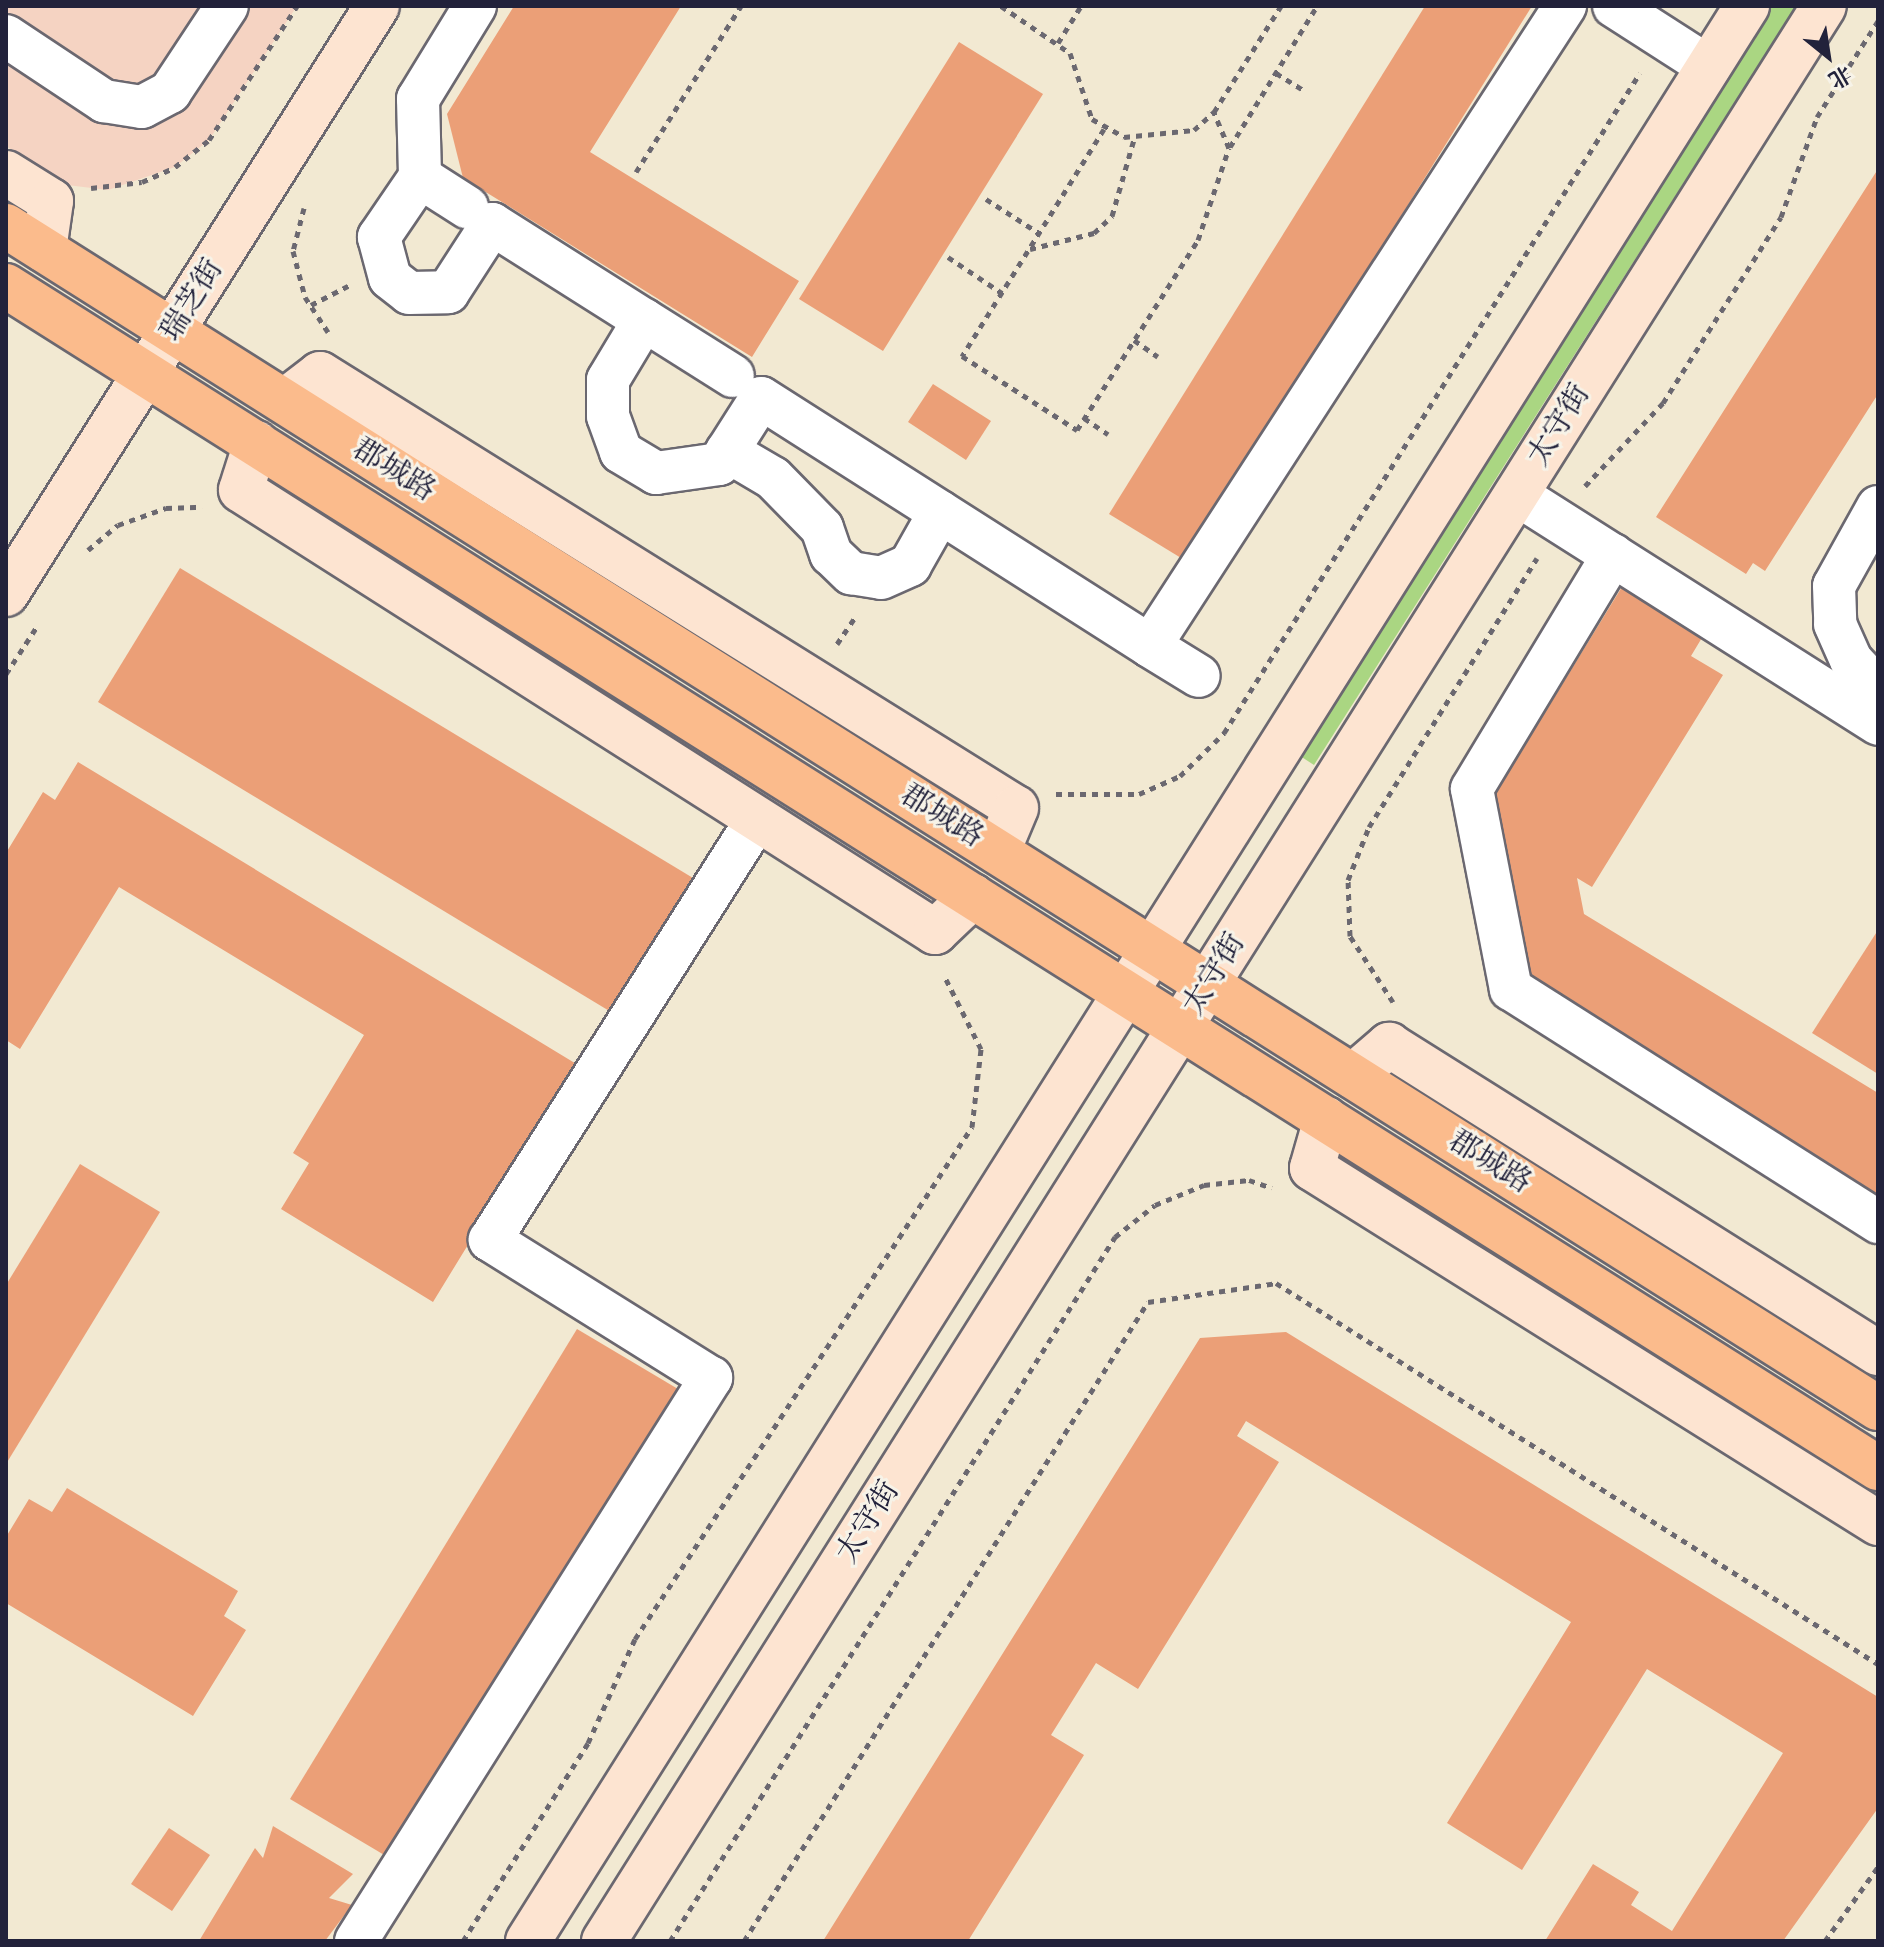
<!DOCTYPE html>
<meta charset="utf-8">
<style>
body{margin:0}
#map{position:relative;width:1884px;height:1947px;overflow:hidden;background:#f2e9d2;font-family:"IM FELL French Canon","Noto Serif SC",serif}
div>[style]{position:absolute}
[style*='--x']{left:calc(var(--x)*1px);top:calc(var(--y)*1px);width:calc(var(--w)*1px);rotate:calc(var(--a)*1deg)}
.built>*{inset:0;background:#f5d3c2}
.green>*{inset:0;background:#aad682}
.building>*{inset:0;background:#eb9f77}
.path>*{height:5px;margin-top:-2.5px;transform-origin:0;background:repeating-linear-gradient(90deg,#6b6870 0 6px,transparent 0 12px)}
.roads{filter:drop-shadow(2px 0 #6b6870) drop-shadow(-2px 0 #6b6870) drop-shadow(0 2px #6b6870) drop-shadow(0 -2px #6b6870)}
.street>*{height:42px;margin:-21px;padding:0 21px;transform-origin:21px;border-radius:21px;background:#fff}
.secondary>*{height:44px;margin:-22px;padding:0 22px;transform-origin:22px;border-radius:22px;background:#fde4d1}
.primary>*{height:44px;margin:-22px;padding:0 22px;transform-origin:22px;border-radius:22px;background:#fbbb8c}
span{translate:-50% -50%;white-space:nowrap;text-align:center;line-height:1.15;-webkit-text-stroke:6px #f7f3e8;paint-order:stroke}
.street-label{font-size:30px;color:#22223b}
.frame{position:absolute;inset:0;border:8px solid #22223b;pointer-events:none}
.north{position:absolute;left:1788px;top:16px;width:80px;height:80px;-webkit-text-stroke:6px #f7f3e8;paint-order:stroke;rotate:150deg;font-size:22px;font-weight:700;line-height:32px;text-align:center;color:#22223b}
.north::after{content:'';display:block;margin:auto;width:28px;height:36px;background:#22223b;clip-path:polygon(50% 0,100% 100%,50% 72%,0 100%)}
</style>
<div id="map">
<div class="built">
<div style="clip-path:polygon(6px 6px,297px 6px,209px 140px,175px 167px,108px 190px,67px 185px,6px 146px)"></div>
</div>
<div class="green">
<div style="clip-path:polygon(1771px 6px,1796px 6px,1314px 765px,1297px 754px)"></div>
</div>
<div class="building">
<div style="clip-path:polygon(514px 6px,681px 6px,590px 152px,799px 281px,752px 357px,463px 178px,447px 114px)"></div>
<div style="clip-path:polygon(1425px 6px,1532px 6px,1186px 561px,1109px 514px)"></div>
<div style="clip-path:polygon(959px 42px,1043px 94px,883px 351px,799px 299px)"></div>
<div style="clip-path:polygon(1878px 169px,1878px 394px,1765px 571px,1753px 563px,1746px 574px,1656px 517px)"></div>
<div style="clip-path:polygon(933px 384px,991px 421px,966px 460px,908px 422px)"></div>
<div style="clip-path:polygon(180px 568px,693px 878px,611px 1012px,98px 702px)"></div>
<div style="clip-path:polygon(1625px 582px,1706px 631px,1691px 656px,1723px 675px,1592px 887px,1577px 878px,1584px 914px,1878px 1093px,1878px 1195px,1528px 982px,1493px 797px)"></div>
<div style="clip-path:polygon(78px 762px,578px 1065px,433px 1302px,281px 1209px,309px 1163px,293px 1153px,364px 1035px,119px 887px,20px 1049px,6px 1040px,6px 853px,43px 792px,55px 800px)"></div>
<div style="clip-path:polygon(1878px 930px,1878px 1074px,1812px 1033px)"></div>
<div style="clip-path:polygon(80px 1164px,160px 1212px,6px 1464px,6px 1285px)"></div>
<div style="clip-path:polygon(577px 1329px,678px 1389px,391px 1859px,290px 1799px)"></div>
<div style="clip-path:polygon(1286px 1332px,1878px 1697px,1878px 1808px,1783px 1941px,1545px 1941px,1593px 1864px,1639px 1892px,1631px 1905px,1672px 1931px,1783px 1753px,1647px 1669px,1522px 1870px,1447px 1823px,1571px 1622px,1246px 1421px,1237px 1436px,1279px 1462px,1138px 1689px,1096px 1663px,1051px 1735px,1084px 1755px,968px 1941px,823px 1941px,1200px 1338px)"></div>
<div style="clip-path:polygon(67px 1488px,238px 1591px,224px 1616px,246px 1630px,193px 1716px,6px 1603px,6px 1537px,29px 1499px,52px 1512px)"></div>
<div style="clip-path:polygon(273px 1826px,353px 1874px,329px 1898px,352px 1905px,325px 1941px,199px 1941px,255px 1848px,263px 1858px)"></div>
<div style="clip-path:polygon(169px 1828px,210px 1855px,172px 1911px,131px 1884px)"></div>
</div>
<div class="path">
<div style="--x:1001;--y:6;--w:83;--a:34.3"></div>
<div style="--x:1070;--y:53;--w:70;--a:71.6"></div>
<div style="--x:1092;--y:119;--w:37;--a:29"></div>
<div style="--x:1124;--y:137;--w:70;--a:-5.7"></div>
<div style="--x:1194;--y:130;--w:27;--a:-42"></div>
<div style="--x:1214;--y:112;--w:125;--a:-57.7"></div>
<div style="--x:1058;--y:43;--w:44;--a:-58.1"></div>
<div style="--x:1276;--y:73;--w:31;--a:32"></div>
<div style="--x:1104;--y:129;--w:268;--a:122"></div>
<div style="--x:962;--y:356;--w:137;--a:32.8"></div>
<div style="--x:1077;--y:430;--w:225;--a:-57.5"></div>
<div style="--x:1198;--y:240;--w:97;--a:-71.4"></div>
<div style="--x:1229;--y:148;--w:39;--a:-113"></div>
<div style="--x:1230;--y:147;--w:166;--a:-58.3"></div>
<div style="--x:636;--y:172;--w:196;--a:-57.7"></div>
<div style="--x:91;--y:188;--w:51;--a:-6.7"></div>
<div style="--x:142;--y:182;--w:36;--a:-24"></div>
<div style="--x:175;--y:167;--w:43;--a:-38.5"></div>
<div style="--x:209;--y:140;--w:160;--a:-56.7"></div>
<div style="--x:986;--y:199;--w:63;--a:32.7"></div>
<div style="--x:304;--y:208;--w:44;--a:104.3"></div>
<div style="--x:293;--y:251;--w:48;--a:75.4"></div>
<div style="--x:305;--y:297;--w:42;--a:56.7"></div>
<div style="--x:1030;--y:249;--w:66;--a:-14"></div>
<div style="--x:1094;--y:233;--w:25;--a:-43"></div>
<div style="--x:1112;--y:216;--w:83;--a:-74"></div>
<div style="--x:948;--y:257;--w:65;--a:33.7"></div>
<div style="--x:311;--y:305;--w:42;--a:-27.2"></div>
<div style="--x:1134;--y:340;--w:29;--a:35"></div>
<div style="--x:1084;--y:418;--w:29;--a:34"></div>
<div style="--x:1585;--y:486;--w:114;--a:-46.8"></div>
<div style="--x:1663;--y:403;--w:220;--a:-57.6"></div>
<div style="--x:1781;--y:217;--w:106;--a:-70.2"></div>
<div style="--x:1817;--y:117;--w:114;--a:-57.6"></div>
<div style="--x:88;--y:550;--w:39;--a:-40"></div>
<div style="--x:118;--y:525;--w:51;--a:-19.5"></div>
<div style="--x:166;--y:508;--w:36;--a:-2"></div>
<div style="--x:837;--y:644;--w:34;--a:-56"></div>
<div style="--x:6;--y:674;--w:55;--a:-56.9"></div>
<div style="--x:1056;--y:794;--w:83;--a:0"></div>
<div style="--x:1139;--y:794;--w:45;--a:-23.7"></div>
<div style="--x:1180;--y:776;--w:62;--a:-44.3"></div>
<div style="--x:1224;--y:733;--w:780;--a:-57.78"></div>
<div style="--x:1393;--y:1002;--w:79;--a:-123.1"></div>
<div style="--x:1350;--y:936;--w:56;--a:-92"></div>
<div style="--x:1348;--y:880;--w:57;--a:-68.4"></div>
<div style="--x:1369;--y:827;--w:317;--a:-58"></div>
<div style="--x:463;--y:1941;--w:234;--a:-57.7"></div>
<div style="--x:588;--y:1743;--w:114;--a:-65.7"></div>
<div style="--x:635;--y:1639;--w:613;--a:-56.65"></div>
<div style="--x:972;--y:1127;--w:79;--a:-83.4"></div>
<div style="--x:981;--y:1049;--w:83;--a:-116.6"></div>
<div style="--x:670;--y:1941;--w:833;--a:-57.7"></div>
<div style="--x:1115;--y:1237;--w:51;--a:-38.7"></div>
<div style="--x:1155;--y:1205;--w:53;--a:-22.2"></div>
<div style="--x:1204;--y:1185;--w:45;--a:-6.3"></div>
<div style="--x:1249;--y:1180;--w:24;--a:19"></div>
<div style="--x:744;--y:1941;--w:756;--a:-57.7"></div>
<div style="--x:1148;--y:1302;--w:129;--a:-8.4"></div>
<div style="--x:1276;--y:1283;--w:712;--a:32.33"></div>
<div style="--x:1825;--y:1941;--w:91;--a:-54.4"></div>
</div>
<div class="roads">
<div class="street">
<div style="--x:475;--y:6;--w:109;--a:121.5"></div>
<div style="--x:418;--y:99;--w:78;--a:88.5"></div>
<div style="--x:420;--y:177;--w:73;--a:124.3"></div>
<div style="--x:379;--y:237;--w:42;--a:75"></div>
<div style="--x:390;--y:278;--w:24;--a:38"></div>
<div style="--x:409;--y:293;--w:39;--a:-1"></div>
<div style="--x:448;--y:292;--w:81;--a:-57.1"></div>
<div style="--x:492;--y:224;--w:180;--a:32.3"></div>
<div style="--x:644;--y:320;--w:70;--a:121"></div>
<div style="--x:608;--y:380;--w:36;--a:90"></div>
<div style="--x:608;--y:416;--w:38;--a:70"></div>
<div style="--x:621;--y:452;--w:41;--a:31"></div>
<div style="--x:656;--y:473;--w:64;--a:-8.1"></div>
<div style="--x:719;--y:464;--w:78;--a:-57.5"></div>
<div style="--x:761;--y:398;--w:461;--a:32.5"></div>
<div style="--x:1150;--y:646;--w:763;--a:-57.04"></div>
<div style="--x:1614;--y:6;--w:113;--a:32.7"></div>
<div style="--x:6;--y:36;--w:118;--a:33.6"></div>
<div style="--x:104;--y:101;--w:38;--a:9"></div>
<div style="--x:142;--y:107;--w:32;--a:-28"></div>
<div style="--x:170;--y:92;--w:103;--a:-56.5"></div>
<div style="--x:420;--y:177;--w:56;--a:32.6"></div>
<div style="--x:644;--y:320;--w:105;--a:32.2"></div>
<div style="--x:727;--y:451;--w:53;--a:30.4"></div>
<div style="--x:773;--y:478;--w:70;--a:45.6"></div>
<div style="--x:822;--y:528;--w:28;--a:71"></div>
<div style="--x:831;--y:554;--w:28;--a:44"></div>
<div style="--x:851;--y:573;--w:30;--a:9"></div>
<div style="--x:881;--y:578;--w:32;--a:-24"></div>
<div style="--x:910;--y:565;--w:61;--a:-60.5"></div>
<div style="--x:1516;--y:494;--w:429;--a:32.4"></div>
<div style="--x:1878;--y:507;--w:90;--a:119.1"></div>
<div style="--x:1834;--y:586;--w:38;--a:88"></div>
<div style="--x:1835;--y:624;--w:39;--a:66"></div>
<div style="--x:1851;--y:660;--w:40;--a:47"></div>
<div style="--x:1613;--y:555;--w:273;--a:121.1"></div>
<div style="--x:1472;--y:789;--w:204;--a:79"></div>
<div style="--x:1511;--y:989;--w:435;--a:32.4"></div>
<div style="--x:1150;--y:646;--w:57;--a:31.5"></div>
<div style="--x:356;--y:1941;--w:666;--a:-57.77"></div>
<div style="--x:711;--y:1378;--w:261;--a:-148"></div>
<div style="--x:490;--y:1240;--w:499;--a:-57.6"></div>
</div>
<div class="secondary">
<div style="--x:6;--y:173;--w:53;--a:31.9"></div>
<div style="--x:51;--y:201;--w:49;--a:98.1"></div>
<div style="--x:285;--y:401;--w:44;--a:-37.6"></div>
<div style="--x:320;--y:374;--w:820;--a:31.95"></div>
<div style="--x:1016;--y:808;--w:47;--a:112.7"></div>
<div style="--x:256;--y:443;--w:49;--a:107.7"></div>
<div style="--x:241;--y:490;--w:823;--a:32.49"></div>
<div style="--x:935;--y:932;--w:52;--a:-43.5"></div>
<div style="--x:6;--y:594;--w:695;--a:-57.75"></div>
<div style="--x:1353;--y:1076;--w:48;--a:-40.7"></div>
<div style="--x:1389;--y:1045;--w:578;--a:32.21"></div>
<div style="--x:1326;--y:1119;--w:51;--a:105.9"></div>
<div style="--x:1312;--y:1168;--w:668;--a:32.1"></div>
<div style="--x:528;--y:1941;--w:2287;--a:-57.79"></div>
<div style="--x:604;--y:1941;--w:2287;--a:-57.77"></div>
</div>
<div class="primary">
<div style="--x:6;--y:226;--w:2214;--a:32.27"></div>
<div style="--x:6;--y:286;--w:2214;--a:32.27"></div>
</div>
</div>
<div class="street-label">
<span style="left:192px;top:300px;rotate:-58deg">瑞芝街</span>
<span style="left:1559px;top:425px;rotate:-58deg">太守街</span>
<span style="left:394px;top:470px;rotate:32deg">郡城路</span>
<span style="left:942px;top:816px;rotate:32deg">郡城路</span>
<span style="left:1214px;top:974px;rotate:-58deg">太守街</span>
<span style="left:1490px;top:1162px;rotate:32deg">郡城路</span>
<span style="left:868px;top:1522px;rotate:-58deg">太守街</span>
</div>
<div class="frame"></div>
<div class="north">北</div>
</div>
